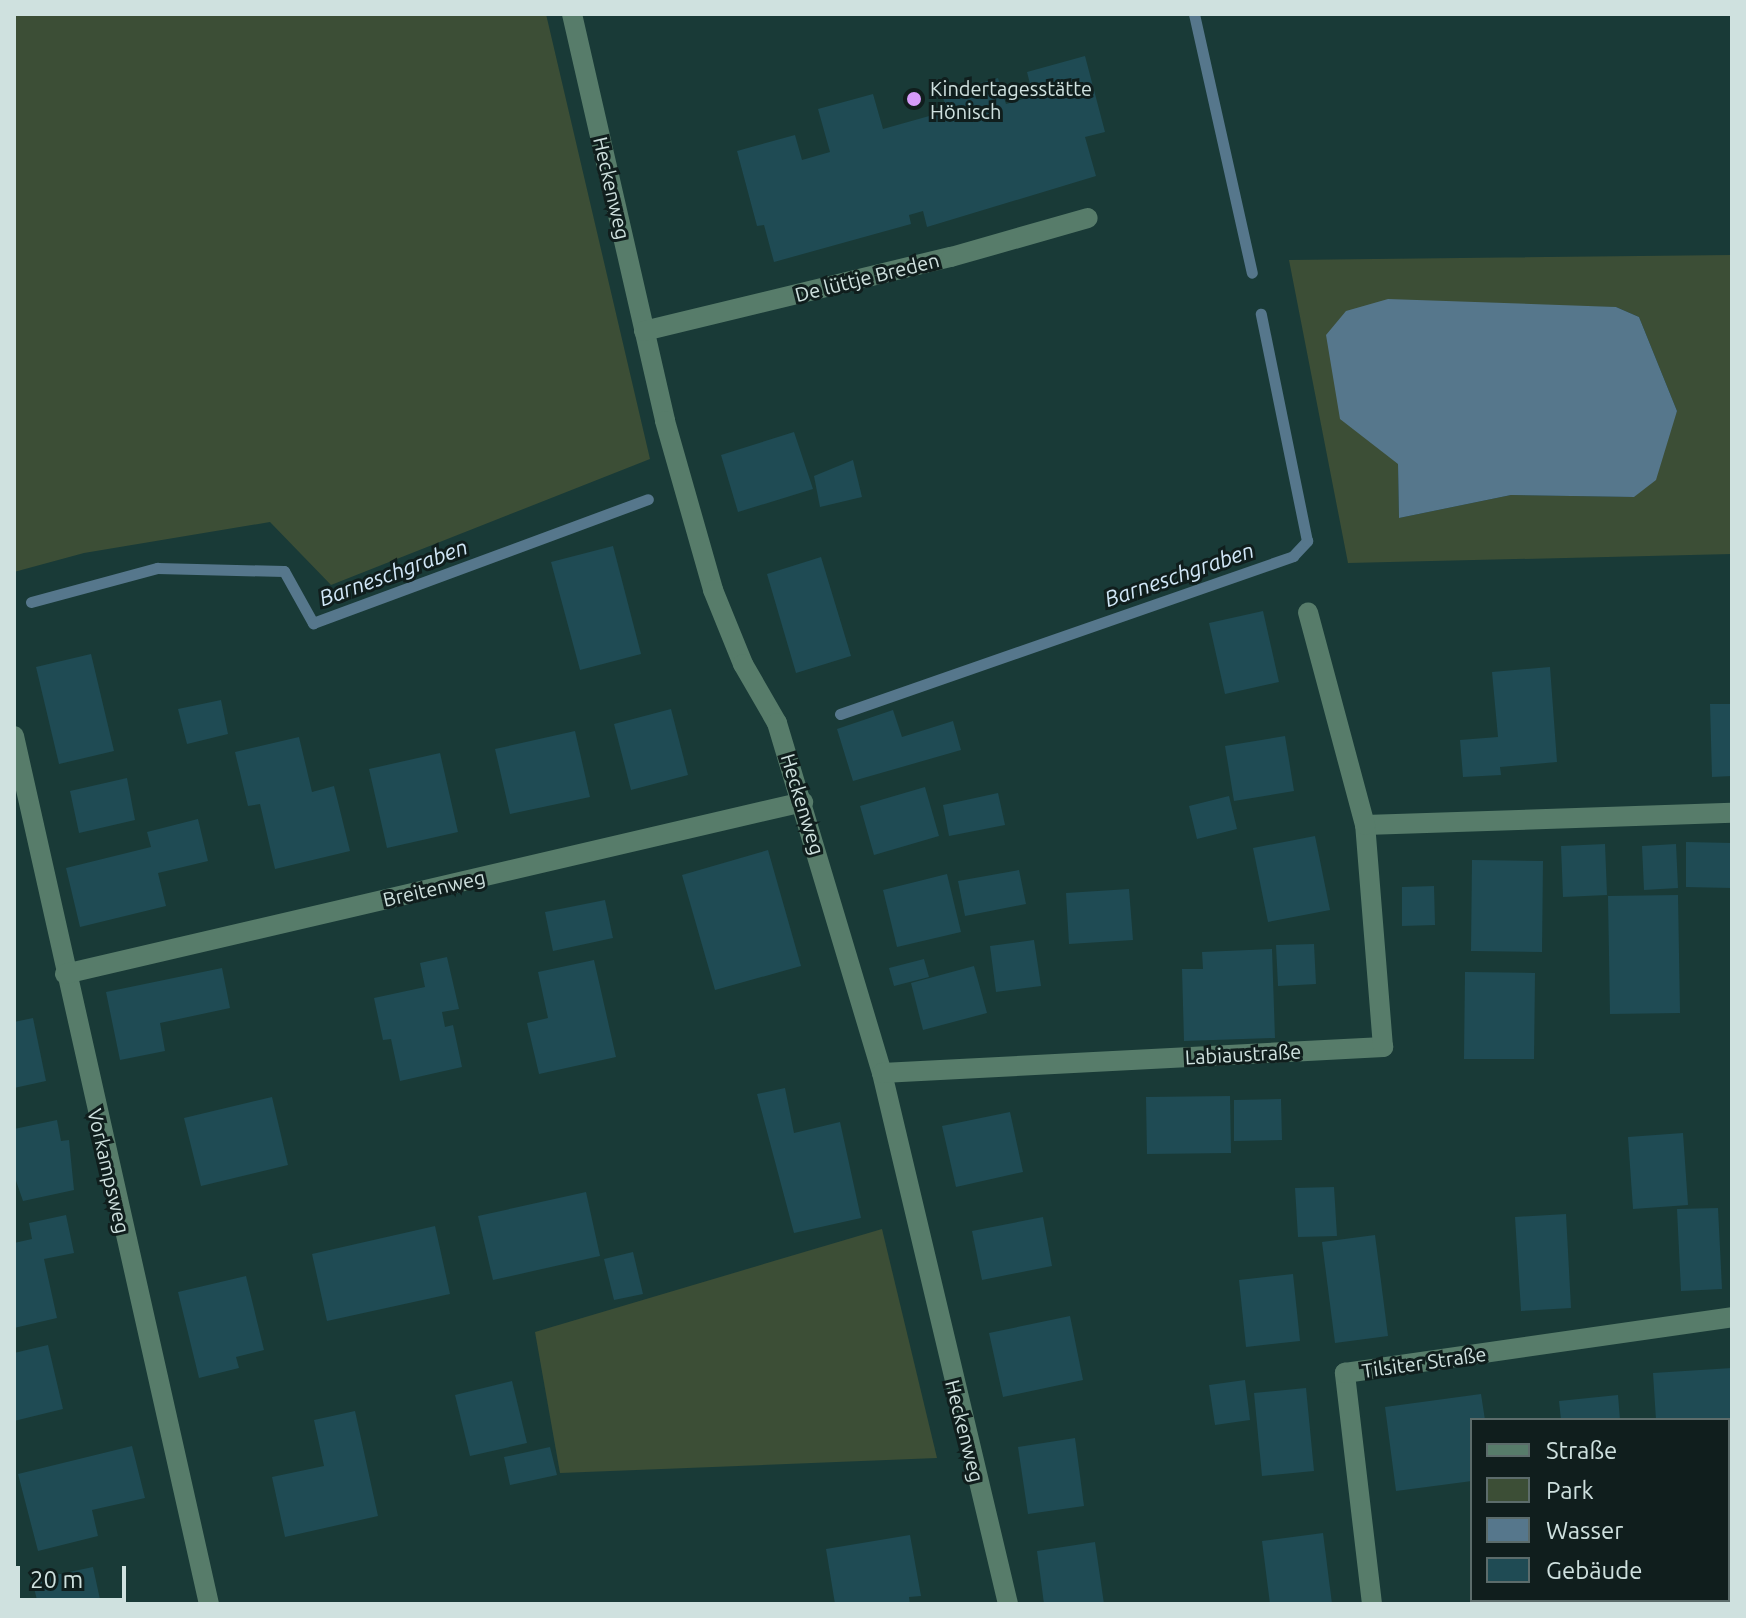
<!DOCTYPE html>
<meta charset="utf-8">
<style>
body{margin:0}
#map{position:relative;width:1746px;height:1618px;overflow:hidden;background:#193a37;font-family:Ubuntu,sans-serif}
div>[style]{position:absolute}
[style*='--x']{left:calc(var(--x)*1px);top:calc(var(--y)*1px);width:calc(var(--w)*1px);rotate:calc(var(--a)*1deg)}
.green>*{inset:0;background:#3c4e36}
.water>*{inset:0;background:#56778c}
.stream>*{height:11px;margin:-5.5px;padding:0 5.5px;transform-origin:5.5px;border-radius:5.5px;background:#56778c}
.building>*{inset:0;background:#1f4b54}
.minor>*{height:20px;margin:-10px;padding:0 10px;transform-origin:10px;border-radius:10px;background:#577c6a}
.dots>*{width:22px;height:22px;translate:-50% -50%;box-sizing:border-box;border:4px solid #101e1d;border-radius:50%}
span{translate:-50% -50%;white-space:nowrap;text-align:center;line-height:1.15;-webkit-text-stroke:6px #101e1d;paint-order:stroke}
.poi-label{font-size:20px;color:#cfe1df}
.left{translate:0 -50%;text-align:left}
.street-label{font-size:20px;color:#cfe1df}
.water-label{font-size:22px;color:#d1e7f7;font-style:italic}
.frame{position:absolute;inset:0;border:16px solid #cfe1df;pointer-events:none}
.legend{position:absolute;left:1470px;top:1418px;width:260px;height:184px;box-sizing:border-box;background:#101e1d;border:2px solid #5c6c6b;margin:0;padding:10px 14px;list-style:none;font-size:24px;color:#cfe1df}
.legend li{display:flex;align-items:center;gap:16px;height:40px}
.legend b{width:40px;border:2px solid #5c6c6b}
.scale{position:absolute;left:16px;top:1566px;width:110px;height:36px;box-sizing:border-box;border:4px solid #cfe1df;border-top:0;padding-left:10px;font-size:24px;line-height:28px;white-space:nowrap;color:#cfe1df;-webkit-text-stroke:6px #101e1d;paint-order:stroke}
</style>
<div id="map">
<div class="green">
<div style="clip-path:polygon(14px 14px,546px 14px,650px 459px,331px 585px,270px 522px,84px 553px,14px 572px)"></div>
<div style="clip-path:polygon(evenodd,1732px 255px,1732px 554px,1348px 563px,1289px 260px,1732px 255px,1504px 306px,1616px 307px,1639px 317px,1677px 411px,1634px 497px,1511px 495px,1399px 518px,1398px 464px,1504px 306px)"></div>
<div style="clip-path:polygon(882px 1229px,937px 1458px,560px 1473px,535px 1332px)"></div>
</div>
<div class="water">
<div style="clip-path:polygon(1388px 299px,1616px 307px,1639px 317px,1677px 411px,1656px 480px,1634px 497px,1511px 495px,1399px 518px,1398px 464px,1340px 419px,1326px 335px,1346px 311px)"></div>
</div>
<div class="stream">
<div style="--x:1194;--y:14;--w:265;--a:77.4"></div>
<div style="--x:31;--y:602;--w:131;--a:-15.1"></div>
<div style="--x:157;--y:568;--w:127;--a:1.4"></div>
<div style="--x:284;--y:571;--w:60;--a:60.9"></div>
<div style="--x:313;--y:623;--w:357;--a:-20.3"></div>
<div style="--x:840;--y:714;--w:480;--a:-19.2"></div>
<div style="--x:1293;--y:556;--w:21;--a:-47"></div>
<div style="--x:1307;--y:541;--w:232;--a:-101.5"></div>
</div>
<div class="building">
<div style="clip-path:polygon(1085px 56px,1105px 132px,1085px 137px,1096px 176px,927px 227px,923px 211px,909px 215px,911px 224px,774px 262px,764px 225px,757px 226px,737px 151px,795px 135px,802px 160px,830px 152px,818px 109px,873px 94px,883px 129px,947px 111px,942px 94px,998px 78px,1006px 104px,1033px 96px,1027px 72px)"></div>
<div style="clip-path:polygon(794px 432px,813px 489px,738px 512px,721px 455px)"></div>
<div style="clip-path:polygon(853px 460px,862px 497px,820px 507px,814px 476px)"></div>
<div style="clip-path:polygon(613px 546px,641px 654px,580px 670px,551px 562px)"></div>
<div style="clip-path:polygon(821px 557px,851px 656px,796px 673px,767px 574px)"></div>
<div style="clip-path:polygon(1263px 611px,1279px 682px,1225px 694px,1209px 623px)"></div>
<div style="clip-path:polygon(91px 654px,114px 751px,59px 764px,36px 667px)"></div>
<div style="clip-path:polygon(1550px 667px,1557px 762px,1500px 767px,1501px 775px,1463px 777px,1460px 740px,1498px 737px,1492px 672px)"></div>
<div style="clip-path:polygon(221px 700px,228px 734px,187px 744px,178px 709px)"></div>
<div style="clip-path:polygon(1710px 704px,1732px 704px,1732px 776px,1712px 777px)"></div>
<div style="clip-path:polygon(671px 709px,688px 775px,631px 790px,614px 724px)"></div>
<div style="clip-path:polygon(893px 710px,902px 737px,953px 721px,961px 750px,853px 781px,837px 729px)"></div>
<div style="clip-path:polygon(575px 731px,590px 797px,510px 814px,495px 749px)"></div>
<div style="clip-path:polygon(1285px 736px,1294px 791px,1234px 801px,1225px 746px)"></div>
<div style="clip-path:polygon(299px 737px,312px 792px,334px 786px,350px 851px,275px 869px,260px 804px,248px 806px,235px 752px)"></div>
<div style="clip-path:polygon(440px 753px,458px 832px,387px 848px,369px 769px)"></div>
<div style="clip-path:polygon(127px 778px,135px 820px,79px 833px,70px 791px)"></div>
<div style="clip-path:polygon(925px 787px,939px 836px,874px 855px,860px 806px)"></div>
<div style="clip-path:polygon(998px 793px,1005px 825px,949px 836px,943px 805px)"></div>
<div style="clip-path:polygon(1229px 796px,1237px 829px,1197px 839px,1189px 806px)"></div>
<div style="clip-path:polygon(198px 819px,208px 861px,158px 873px,166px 906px,80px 927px,66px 868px,151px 847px,147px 832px)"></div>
<div style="clip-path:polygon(1315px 836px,1330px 910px,1268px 922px,1253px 848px)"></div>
<div style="clip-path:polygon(1686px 842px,1732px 843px,1732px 888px,1686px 887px)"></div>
<div style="clip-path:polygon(1605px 844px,1607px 895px,1563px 897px,1561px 846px)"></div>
<div style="clip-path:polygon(1676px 844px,1678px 888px,1644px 890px,1642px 846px)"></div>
<div style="clip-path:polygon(768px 850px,801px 966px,715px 990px,682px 875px)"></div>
<div style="clip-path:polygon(1472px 860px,1543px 861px,1542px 952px,1471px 951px)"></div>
<div style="clip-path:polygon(1019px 870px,1026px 904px,965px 916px,958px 881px)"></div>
<div style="clip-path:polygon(947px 874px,961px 932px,897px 947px,883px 890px)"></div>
<div style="clip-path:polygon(1434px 886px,1435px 925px,1402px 926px,1402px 887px)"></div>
<div style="clip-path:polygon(1129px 889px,1133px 940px,1069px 944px,1066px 893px)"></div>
<div style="clip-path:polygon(1678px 895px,1680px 1013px,1610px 1014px,1608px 896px)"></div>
<div style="clip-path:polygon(605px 900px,613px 938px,553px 951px,545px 912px)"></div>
<div style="clip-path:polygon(1034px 940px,1041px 986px,996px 992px,990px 946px)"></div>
<div style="clip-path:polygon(1314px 944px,1316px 984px,1278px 986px,1276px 945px)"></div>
<div style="clip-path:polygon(1272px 949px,1275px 1038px,1184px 1041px,1182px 969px,1203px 969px,1202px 952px)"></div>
<div style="clip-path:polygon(447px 957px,459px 1009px,442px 1012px,445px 1027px,453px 1025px,462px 1067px,400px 1081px,391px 1039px,383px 1040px,374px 998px,425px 987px,420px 963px)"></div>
<div style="clip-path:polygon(924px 959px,929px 977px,894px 986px,889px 968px)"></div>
<div style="clip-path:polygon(594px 960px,616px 1057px,539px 1074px,527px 1023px,548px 1018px,538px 972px)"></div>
<div style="clip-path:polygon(974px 966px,987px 1013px,923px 1030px,911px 983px)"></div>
<div style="clip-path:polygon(222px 968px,230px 1008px,160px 1023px,165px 1051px,120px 1060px,106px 992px)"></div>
<div style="clip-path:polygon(1465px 972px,1535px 973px,1534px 1059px,1464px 1059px)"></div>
<div style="clip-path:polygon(33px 1018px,46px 1081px,14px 1088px,14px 1022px)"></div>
<div style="clip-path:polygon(785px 1088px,794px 1133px,840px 1122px,861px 1218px,794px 1233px,757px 1094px)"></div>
<div style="clip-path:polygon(1230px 1096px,1231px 1153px,1147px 1154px,1146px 1097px)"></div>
<div style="clip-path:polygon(272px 1097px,288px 1165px,201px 1186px,184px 1118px)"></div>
<div style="clip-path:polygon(1281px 1099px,1282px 1140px,1234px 1141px,1234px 1100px)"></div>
<div style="clip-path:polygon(1010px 1112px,1023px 1172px,956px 1187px,942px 1126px)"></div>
<div style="clip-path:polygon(57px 1120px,61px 1141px,69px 1140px,74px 1190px,23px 1201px,14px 1175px,14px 1129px)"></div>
<div style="clip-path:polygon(1683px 1133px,1688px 1205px,1633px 1209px,1628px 1137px)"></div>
<div style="clip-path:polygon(1334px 1187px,1337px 1236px,1298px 1237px,1295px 1188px)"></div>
<div style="clip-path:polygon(586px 1192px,600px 1256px,493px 1280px,478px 1216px)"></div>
<div style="clip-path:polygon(1718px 1208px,1722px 1289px,1681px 1291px,1677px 1209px)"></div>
<div style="clip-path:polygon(1566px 1214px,1571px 1308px,1521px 1311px,1515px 1217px)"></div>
<div style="clip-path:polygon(66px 1215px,74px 1253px,44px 1259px,57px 1318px,14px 1328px,14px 1243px,32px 1239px,29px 1223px)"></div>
<div style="clip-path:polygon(1043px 1217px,1052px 1266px,982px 1280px,972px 1231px)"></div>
<div style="clip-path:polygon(435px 1226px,450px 1294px,327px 1321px,312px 1254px)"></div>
<div style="clip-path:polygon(1375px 1235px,1388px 1336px,1335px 1343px,1322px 1242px)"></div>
<div style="clip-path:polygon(633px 1252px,643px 1294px,614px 1300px,604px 1259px)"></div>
<div style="clip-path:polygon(1293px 1274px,1300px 1341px,1246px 1347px,1239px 1280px)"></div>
<div style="clip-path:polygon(246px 1276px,264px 1350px,236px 1357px,239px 1368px,199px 1378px,178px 1292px)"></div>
<div style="clip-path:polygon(1070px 1316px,1083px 1380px,1003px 1397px,989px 1333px)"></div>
<div style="clip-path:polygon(48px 1345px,63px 1409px,14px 1421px,14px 1353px)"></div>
<div style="clip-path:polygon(1732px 1368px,1732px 1443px,1728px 1420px,1656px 1420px,1653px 1373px)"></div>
<div style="clip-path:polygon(1245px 1380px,1250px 1420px,1215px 1425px,1209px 1385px)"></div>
<div style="clip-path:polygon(512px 1381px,527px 1443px,470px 1456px,455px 1395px)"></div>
<div style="clip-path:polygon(1306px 1388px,1314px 1471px,1262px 1476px,1254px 1393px)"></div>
<div style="clip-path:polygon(1481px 1394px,1485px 1420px,1472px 1420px,1472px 1481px,1396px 1491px,1385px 1407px)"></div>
<div style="clip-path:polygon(1618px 1395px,1620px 1420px,1561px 1420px,1559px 1401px)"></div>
<div style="clip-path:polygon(355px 1411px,378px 1516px,285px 1537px,272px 1477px,324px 1466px,314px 1420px)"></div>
<div style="clip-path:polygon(1075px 1438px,1084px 1506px,1028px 1514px,1018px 1447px)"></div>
<div style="clip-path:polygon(132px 1446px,145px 1498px,92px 1510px,98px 1536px,38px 1551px,18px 1474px)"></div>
<div style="clip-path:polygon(550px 1447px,557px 1475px,510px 1485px,504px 1457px)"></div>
<div style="clip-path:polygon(1323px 1533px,1332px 1604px,1270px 1604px,1262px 1541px)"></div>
<div style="clip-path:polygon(910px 1535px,921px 1596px,909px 1597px,910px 1604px,835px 1604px,826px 1549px)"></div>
<div style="clip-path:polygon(1095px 1542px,1104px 1604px,1044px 1604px,1037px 1551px)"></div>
<div style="clip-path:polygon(1732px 1565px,1732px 1604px,1693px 1604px,1692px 1600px,1728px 1600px)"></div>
<div style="clip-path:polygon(93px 1567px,101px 1604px,38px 1604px,32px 1580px)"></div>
<div style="clip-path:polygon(1588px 1600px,1644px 1600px,1644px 1604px,1588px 1604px)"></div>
</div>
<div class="minor">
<div style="--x:572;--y:14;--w:417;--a:77.1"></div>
<div style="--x:665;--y:421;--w:176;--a:74.1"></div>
<div style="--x:713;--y:590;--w:80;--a:67.9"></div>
<div style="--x:743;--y:664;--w:68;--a:60"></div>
<div style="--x:777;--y:723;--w:365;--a:73.3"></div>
<div style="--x:882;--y:1073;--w:546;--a:76.65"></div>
<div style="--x:644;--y:331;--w:316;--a:-13.6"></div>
<div style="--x:951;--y:257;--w:142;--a:-15.9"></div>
<div style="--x:14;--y:736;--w:890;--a:77.34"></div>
<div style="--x:1365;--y:825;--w:367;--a:-1.9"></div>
<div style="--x:65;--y:974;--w:758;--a:-13.12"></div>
<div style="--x:882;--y:1073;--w:502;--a:-2.97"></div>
<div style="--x:1383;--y:1047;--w:223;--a:-94.6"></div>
<div style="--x:1365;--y:825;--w:220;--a:-105"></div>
<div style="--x:1372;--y:1604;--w:233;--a:-96.7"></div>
<div style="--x:1345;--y:1373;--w:391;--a:-8.2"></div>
</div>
<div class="dots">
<div style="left:914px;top:99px;background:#d69bf9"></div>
</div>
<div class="poi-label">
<span class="left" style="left:930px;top:100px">Kindertagesstätte<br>Hönisch</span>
</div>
<div class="street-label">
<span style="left:612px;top:188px;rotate:77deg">Heckenweg</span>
<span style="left:867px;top:277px;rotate:-14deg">De lüttje Breden</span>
<span style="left:803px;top:804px;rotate:73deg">Heckenweg</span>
<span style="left:434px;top:888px;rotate:-13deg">Breitenweg</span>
<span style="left:1243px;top:1054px;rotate:-3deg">Labiaustraße</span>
<span style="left:109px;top:1171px;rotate:77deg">Vorkampsweg</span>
<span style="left:1424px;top:1362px;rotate:-8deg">Tilsiter Straße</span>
<span style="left:965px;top:1431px;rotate:76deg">Heckenweg</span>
</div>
<div class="water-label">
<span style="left:393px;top:572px;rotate:-20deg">Barneschgraben</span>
<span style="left:1179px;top:574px;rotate:-19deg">Barneschgraben</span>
</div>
<div class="frame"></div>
<ul class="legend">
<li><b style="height:10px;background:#577c6a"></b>Straße</li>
<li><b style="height:22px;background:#3c4e36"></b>Park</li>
<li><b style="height:22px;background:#56778c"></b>Wasser</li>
<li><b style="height:22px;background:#1f4b54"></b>Gebäude</li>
</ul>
<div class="scale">20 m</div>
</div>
